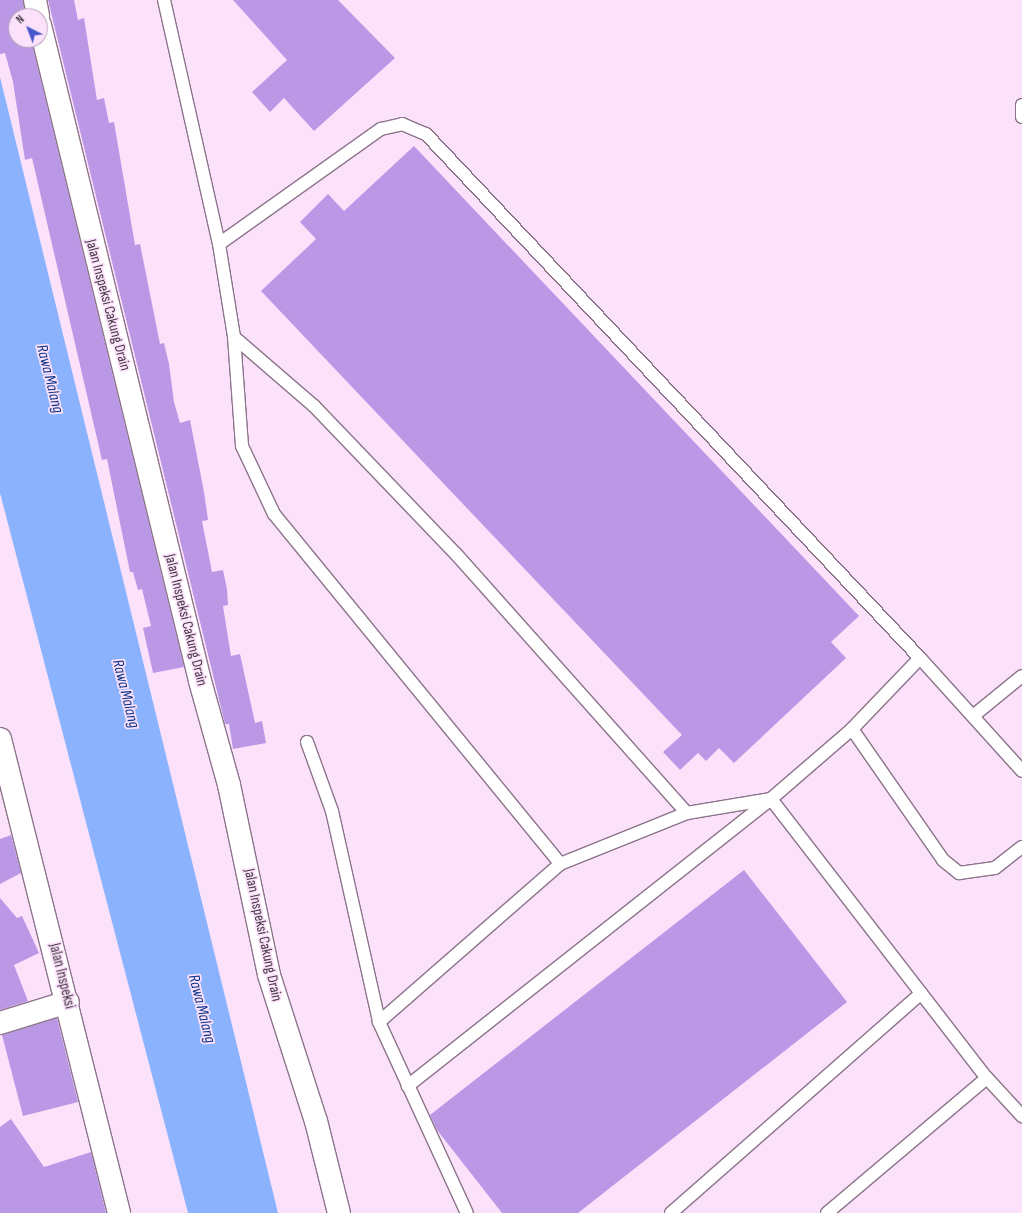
<!DOCTYPE html>
<style>
body{margin:0}
#map{position:relative;width:1022px;height:1213px;overflow:hidden;background:#fce1fb;font-family:"Sofia Sans Condensed",sans-serif}
div>[style]{position:absolute}
[style*='--x']{left:calc(var(--x)*1px);top:calc(var(--y)*1px);width:calc(var(--w)*1px);rotate:calc(var(--a)*1deg)}
.water>*{inset:0;background:#8bb3fd}
.building>*{inset:0;background:#bb98e6}
.roads{filter:drop-shadow(1px 0 #8c748b) drop-shadow(-1px 0 #8c748b) drop-shadow(0 1px #8c748b) drop-shadow(0 -1px #8c748b)}
.service>*{height:12px;margin:-6px;padding:0 6px;transform-origin:6px;border-radius:6px;background:#fff}
.minor>*{height:22px;margin:-11px;padding:0 11px;transform-origin:11px;border-radius:11px;background:#fff}
span{translate:-50% -50%;white-space:nowrap;text-align:center;line-height:1.15;-webkit-text-stroke:3.5px #fce1fb;paint-order:stroke}
.street-label{font-size:15px;color:#443943}
.water-label{font-size:16px;color:#0c3588;font-style:italic}
.north{position:absolute;left:8px;top:8px;width:40px;height:40px;box-sizing:border-box;background:#fce1fb;border:1px solid #b29eb1;border-radius:50%;rotate:318deg;font-size:11px;font-weight:700;line-height:16px;text-align:center;color:#443943}
.north::after{content:'';display:block;margin:auto;width:14px;height:18px;background:#4656cb;clip-path:polygon(50% 0,100% 100%,50% 72%,0 100%)}
</style>
<div id="map">
<div class="water">
<div style="clip-path:polygon(0 77px,278px 1213px,188px 1213px,0 493px)"></div>
</div>
<div class="building">
<div style="clip-path:polygon(0 0,23px 0,25px 16px,16px 16px,16px 40px,31px 40px,184px 667px,153px 673px,143px 628px,151px 626px,142px 589px,138px 590px,133px 572px,130px 572px,107px 459px,102px 460px,32px 158px,25px 160px,13px 82px,5px 53px,0 54px)"></div>
<div style="clip-path:polygon(48px 0,74px 0,78px 20px,84px 18px,97px 100px,104px 98px,109px 123px,114px 122px,135px 245px,140px 244px,160px 344px,164px 343px,169px 364px,174px 402px,180px 423px,190px 420px,204px 492px,208px 520px,202px 521px,212px 572px,223px 570px,227px 589px,228px 605px,223px 606px,231px 656px,240px 654px,255px 723px,262px 721px,266px 743px,233px 749px,229px 724px,225px 724px)"></div>
<div style="clip-path:polygon(233px 0,338px 0,395px 58px,314px 131px,284px 98px,270px 112px,252px 92px,287px 60px)"></div>
<div style="clip-path:polygon(414px 146px,859px 616px,831px 642px,846px 658px,734px 763px,719px 748px,706px 761px,698px 753px,680px 770px,663px 752px,682px 735px,261px 291px,316px 239px,300px 222px,328px 194px,344px 211px)"></div>
<div style="clip-path:polygon(11px 835px,21px 873px,0 884px,0 839px)"></div>
<div style="clip-path:polygon(744px 870px,847px 1002px,578px 1213px,502px 1213px,437px 1130px,430px 1115px)"></div>
<div style="clip-path:polygon(0 898px,17px 918px,22px 916px,39px 953px,14px 965px,28px 1001px,0 1010px)"></div>
<div style="clip-path:polygon(57px 1018px,78px 1102px,23px 1116px,2px 1035px)"></div>
<div style="clip-path:polygon(11px 1119px,44px 1167px,91px 1152px,106px 1213px,0 1213px,0 1127px)"></div>
</div>
<div class="roads">
<div class="service">
<div style="--x:164;--y:0;--w:250;--a:77.3"></div>
<div style="--x:219;--y:244;--w:94;--a:80.8"></div>
<div style="--x:234;--y:337;--w:109;--a:85.8"></div>
<div style="--x:242;--y:446;--w:75;--a:64.8"></div>
<div style="--x:274;--y:514;--w:452;--a:50.7"></div>
<div style="--x:1022;--y:105;--w:12;--a:90"></div>
<div style="--x:219;--y:244;--w:199;--a:-35.4"></div>
<div style="--x:381;--y:129;--w:22;--a:-13"></div>
<div style="--x:402;--y:124;--w:26;--a:23"></div>
<div style="--x:426;--y:134;--w:720;--a:46.69"></div>
<div style="--x:920;--y:658;--w:98;--a:133.8"></div>
<div style="--x:852;--y:729;--w:107;--a:139.2"></div>
<div style="--x:771;--y:799;--w:463;--a:141.7"></div>
<div style="--x:234;--y:337;--w:106;--a:40.8"></div>
<div style="--x:314;--y:406;--w:205;--a:46.2"></div>
<div style="--x:456;--y:554;--w:347;--a:48.3"></div>
<div style="--x:920;--y:658;--w:152;--a:47.9"></div>
<div style="--x:973;--y:716;--w:63;--a:-39.2"></div>
<div style="--x:852;--y:729;--w:160;--a:55.2"></div>
<div style="--x:943;--y:860;--w:21;--a:39"></div>
<div style="--x:959;--y:873;--w:36;--a:-8"></div>
<div style="--x:995;--y:868;--w:34;--a:-38"></div>
<div style="--x:307;--y:742;--w:73;--a:70.1"></div>
<div style="--x:332;--y:811;--w:216;--a:77.4"></div>
<div style="--x:379;--y:1022;--w:210;--a:65.3"></div>
<div style="--x:379;--y:1022;--w:240;--a:-41.1"></div>
<div style="--x:560;--y:864;--w:137;--a:-21.9"></div>
<div style="--x:687;--y:813;--w:85;--a:-9.5"></div>
<div style="--x:771;--y:799;--w:353;--a:52.3"></div>
<div style="--x:987;--y:1078;--w:52;--a:47.4"></div>
<div style="--x:671;--y:1213;--w:333;--a:-41.3"></div>
<div style="--x:827;--y:1213;--w:209;--a:-40.2"></div>
</div>
<div class="minor">
<div style="--x:35;--y:0;--w:16;--a:79"></div>
<div style="--x:40;--y:25;--w:675;--a:76.29"></div>
<div style="--x:200;--y:681;--w:108;--a:74.4"></div>
<div style="--x:229;--y:785;--w:194;--a:78.1"></div>
<div style="--x:269;--y:975;--w:153;--a:72.2"></div>
<div style="--x:316;--y:1121;--w:95;--a:76"></div>
<div style="--x:0;--y:739;--w:489;--a:75.9"></div>
<div style="--x:0;--y:1023;--w:71;--a:-17.2"></div>
</div>
</div>
<div class="street-label">
<span style="left:108px;top:305px;rotate:75deg">Jalan Inspeksi Cakung Drain</span>
<span style="left:186px;top:620px;rotate:76deg">Jalan Inspeksi Cakung Drain</span>
<span style="left:263px;top:935px;rotate:78deg">Jalan Inspeksi Cakung Drain</span>
<span style="left:62px;top:976px;rotate:76deg">Jalan Inspeksi</span>
</div>
<div class="water-label">
<span style="left:49px;top:379px;rotate:76deg">Rawa Malang</span>
<span style="left:125px;top:694px;rotate:76deg">Rawa Malang</span>
<span style="left:201px;top:1009px;rotate:76deg">Rawa Malang</span>
</div>
<div class="north">N</div>
</div>
